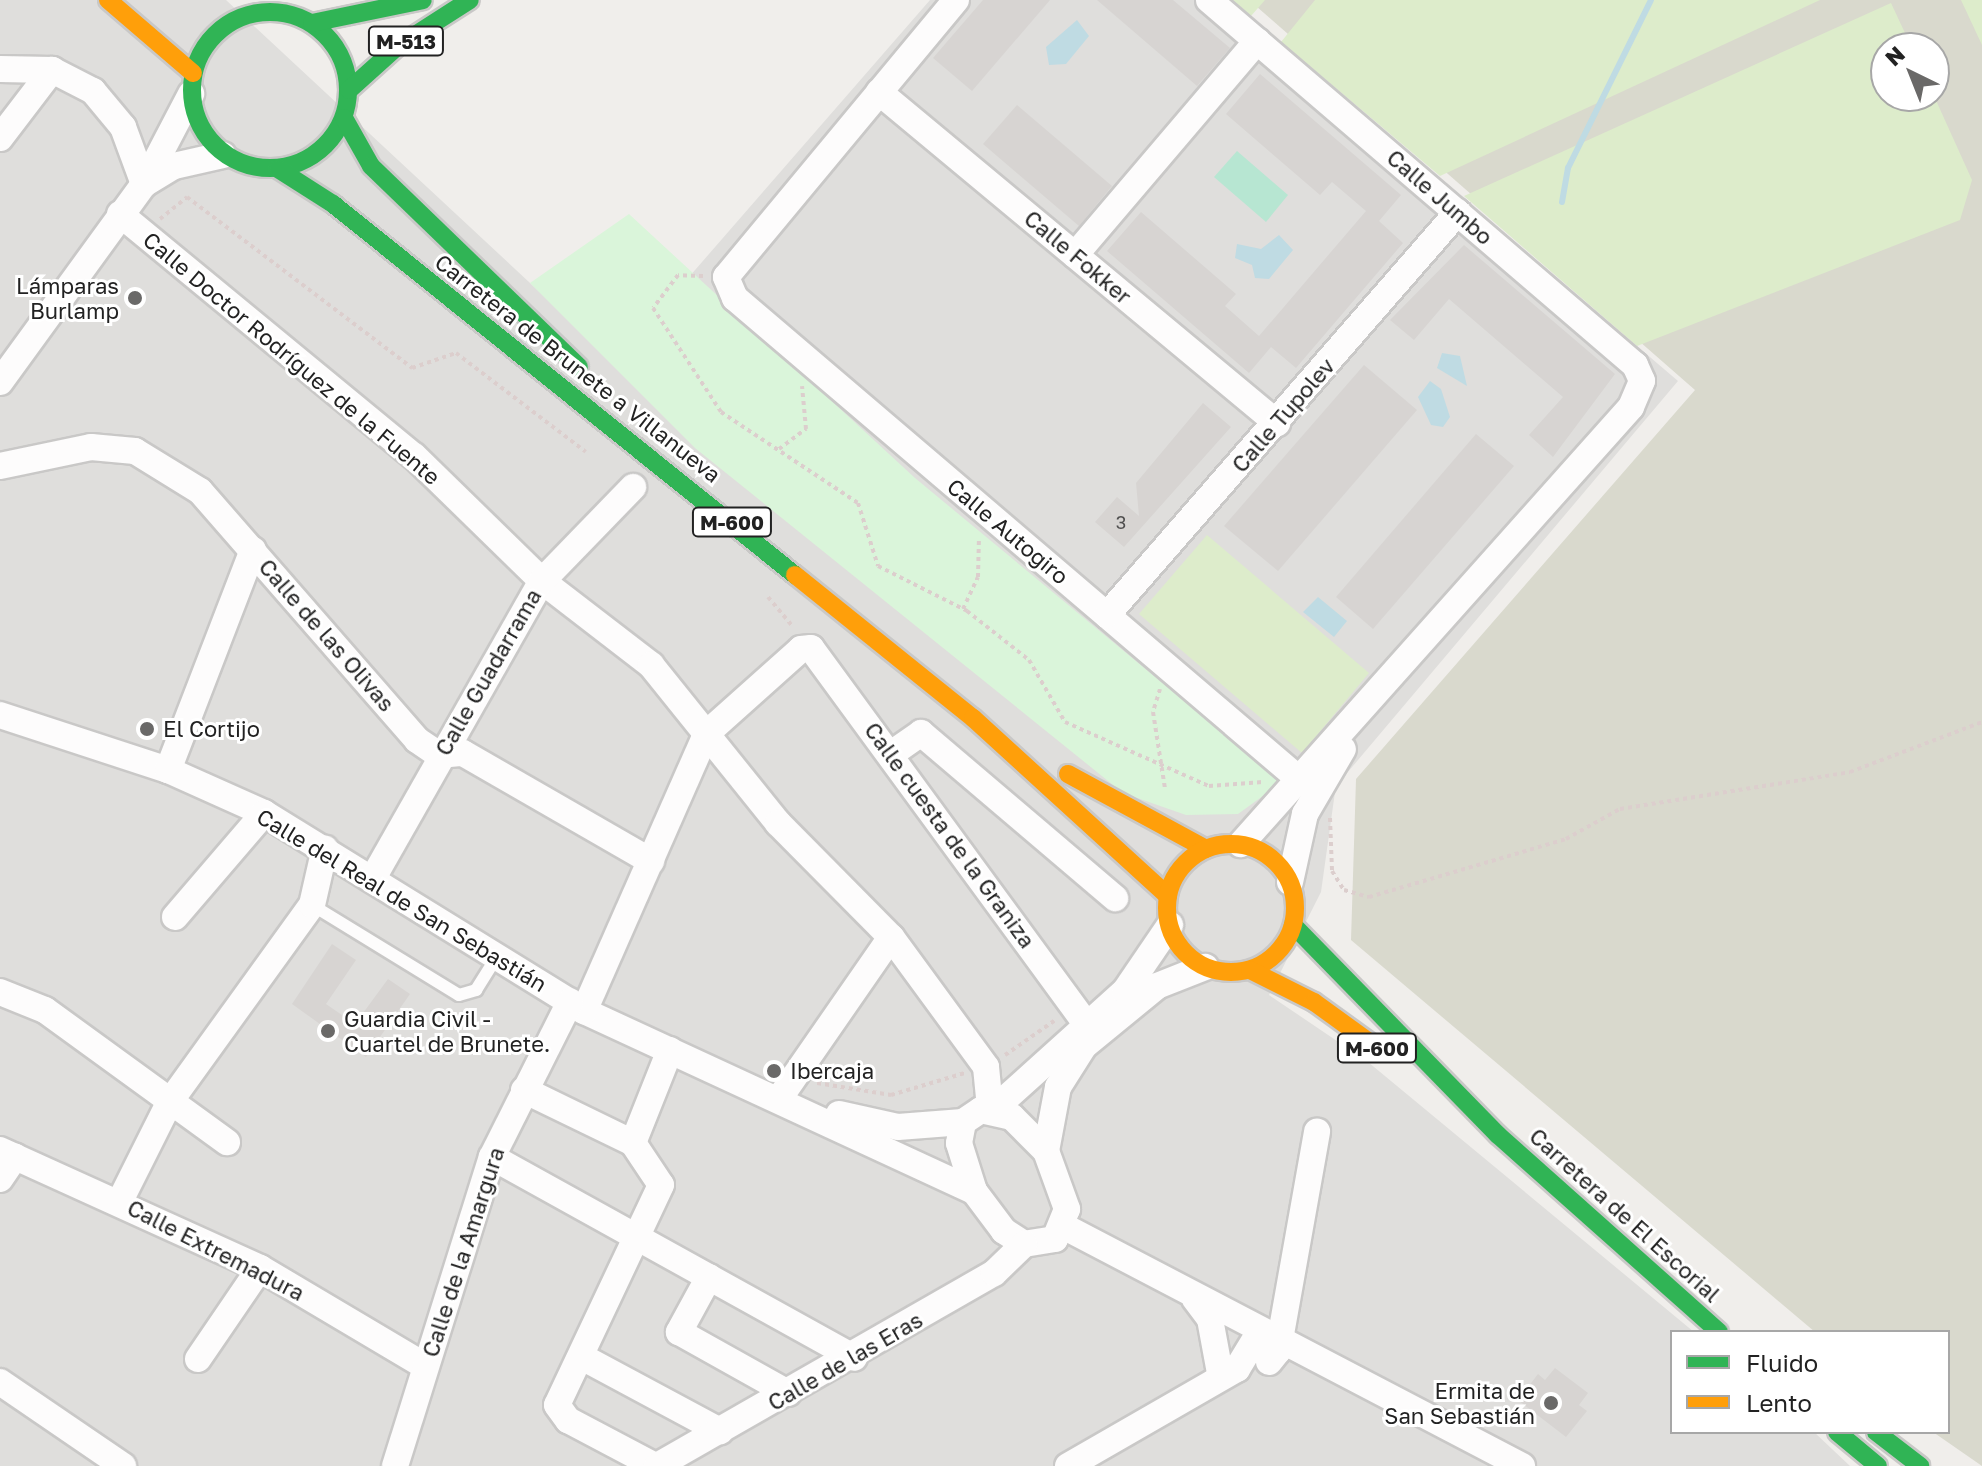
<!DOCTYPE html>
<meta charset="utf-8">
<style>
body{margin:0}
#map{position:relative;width:1982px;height:1466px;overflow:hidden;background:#f0eeeb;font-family:"Golos Text",sans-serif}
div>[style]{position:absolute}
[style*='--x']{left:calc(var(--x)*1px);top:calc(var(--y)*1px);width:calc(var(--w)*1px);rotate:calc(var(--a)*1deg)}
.residential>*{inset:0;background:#dfdedc}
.construction>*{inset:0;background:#d9d9cd}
.grass>*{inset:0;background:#ddeccb}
.park>*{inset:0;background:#daf5da}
.pitch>*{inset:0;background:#b7e6d2}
.water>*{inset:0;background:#bfdbe3}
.stream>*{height:6px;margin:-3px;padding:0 3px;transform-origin:3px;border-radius:3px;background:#bfdbe3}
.building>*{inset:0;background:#d7d4d2}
.path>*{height:4px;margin-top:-2px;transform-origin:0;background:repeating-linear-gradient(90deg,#dccecd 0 4px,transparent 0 8px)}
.roads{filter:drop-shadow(2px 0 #c9c8c7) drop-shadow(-2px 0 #c9c8c7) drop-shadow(0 2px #c9c8c7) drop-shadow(0 -2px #c9c8c7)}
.lane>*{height:12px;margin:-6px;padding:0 6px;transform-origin:6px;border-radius:6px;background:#fdfcfc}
.street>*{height:26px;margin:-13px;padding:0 13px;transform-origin:13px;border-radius:13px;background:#fdfcfc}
.fast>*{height:18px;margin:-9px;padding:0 9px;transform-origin:9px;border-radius:9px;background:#30b455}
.fast>.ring{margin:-9px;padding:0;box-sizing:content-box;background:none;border:18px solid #30b455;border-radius:50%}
.slow>*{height:18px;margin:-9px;padding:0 9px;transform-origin:9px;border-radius:9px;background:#ff9f0a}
.slow>.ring{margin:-9px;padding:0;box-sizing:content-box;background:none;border:18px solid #ff9f0a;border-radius:50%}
.dots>*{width:22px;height:22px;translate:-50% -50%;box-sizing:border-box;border:4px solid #fff;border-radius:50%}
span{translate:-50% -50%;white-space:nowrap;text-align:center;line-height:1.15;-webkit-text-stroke:6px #fff;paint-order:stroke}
.number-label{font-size:18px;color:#4f4e4e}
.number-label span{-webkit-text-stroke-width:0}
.shield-label span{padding:2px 6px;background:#fff;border:2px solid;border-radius:6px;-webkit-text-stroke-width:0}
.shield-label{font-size:20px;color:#222;font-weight:700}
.street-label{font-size:22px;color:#222}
.poi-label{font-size:22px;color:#222}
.right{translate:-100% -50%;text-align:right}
.left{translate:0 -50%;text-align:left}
.legend{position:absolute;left:1670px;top:1330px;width:280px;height:104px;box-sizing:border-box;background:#fff;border:2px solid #a7a7a7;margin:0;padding:10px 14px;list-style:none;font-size:24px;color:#222}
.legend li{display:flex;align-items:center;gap:16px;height:40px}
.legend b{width:40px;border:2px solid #a7a7a7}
.north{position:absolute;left:1870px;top:32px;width:80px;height:80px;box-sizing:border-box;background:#fff;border:2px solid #a7a7a7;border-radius:50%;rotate:317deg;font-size:22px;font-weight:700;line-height:32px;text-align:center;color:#222}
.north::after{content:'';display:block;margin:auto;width:28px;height:36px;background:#6a6968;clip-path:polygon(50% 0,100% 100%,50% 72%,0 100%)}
</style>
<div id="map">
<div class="residential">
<div style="clip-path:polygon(0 0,226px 0,615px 362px,930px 0,1232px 0,1678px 381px,1347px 773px,1335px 792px,1321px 892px,1269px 995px,1368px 1062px,1694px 1332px,1672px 1332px,1672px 1432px,1814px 1432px,1850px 1466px,0 1466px)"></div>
</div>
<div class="construction">
<div style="clip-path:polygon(evenodd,1249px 0,1982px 0,1982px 1466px,1933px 1432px,1948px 1432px,1948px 1332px,1815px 1332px,1351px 940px,1356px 779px,1695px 390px,1249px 0,1886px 48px,1934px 48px,1934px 96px,1886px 96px,1886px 48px)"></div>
</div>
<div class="grass">
<div style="clip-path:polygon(1232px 0,1265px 0,1251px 16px)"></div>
<div style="clip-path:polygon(1315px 0,1820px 0,1440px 176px,1281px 42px)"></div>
<div style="clip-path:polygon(1961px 0,1982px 0,1982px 45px)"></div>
<div style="clip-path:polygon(1891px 3px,1912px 48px,1886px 48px,1886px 96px,1934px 96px,1972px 180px,1960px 220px,1637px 346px,1464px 196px)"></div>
<div style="clip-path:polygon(1207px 535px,1369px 673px,1302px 753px,1139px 614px)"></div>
</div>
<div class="park">
<div style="clip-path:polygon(629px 214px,915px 478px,1282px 782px,1238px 814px,1186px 815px,1123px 793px,695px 448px,530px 283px)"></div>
</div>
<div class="pitch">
<div style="clip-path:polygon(1237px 151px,1288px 195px,1266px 222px,1214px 177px)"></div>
</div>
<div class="water">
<div style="clip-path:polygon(1077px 20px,1089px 36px,1066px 64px,1049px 65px,1046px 47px)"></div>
<div style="clip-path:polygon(1279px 235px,1293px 250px,1269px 279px,1255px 278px,1252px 265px,1235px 258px,1237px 244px,1261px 249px)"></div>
<div style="clip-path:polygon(1442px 353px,1460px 356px,1467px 386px,1437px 368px)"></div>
<div style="clip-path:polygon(1430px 381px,1441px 389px,1450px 417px,1443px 427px,1431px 425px,1418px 397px)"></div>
<div style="clip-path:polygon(1318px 597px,1347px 621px,1334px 637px,1303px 612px)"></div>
</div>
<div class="stream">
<div style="--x:1562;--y:202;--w:35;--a:-80"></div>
<div style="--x:1568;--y:168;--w:187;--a:-63.7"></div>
</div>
<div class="building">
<div style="clip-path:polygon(983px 0,1050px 0,972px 91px,933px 58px)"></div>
<div style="clip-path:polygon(1097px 0,1173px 0,1230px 48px,1197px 86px)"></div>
<div style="clip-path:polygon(1260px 74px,1401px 195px,1379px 221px,1403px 243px,1296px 368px,1271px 347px,1249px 373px,1107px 251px,1141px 212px,1236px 294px,1225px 306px,1259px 336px,1366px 211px,1332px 182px,1320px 195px,1226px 114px)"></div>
<div style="clip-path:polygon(1017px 105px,1112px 186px,1079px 226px,983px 144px)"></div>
<div style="clip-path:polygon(1464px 245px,1615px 374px,1553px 457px,1529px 435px,1563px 397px,1449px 299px,1414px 340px,1390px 320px)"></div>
<div style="clip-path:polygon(1364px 365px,1417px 410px,1278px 571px,1224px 526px)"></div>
<div style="clip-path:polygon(1203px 403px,1231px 427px,1124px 547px,1095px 522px,1117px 497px,1139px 516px,1136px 483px)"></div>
<div style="clip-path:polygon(1476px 434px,1514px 466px,1373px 629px,1336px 597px)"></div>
<div style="clip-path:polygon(332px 944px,356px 960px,326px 1004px,355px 1024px,388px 979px,410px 994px,366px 1057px,292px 1004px)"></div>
<div style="clip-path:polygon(1555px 1368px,1588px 1393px,1579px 1405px,1587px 1411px,1566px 1437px,1518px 1400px,1538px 1374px,1545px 1380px)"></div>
</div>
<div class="path">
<div style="--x:160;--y:219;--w:35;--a:-39"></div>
<div style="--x:187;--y:197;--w:283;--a:37.2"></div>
<div style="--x:412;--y:368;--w:46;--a:-18.8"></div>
<div style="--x:456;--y:353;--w:163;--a:37.3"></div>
<div style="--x:703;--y:276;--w:25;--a:-178"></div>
<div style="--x:678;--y:275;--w:41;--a:127.1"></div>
<div style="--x:653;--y:308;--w:124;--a:56.8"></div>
<div style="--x:721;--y:412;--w:164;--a:33.6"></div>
<div style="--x:858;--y:503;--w:66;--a:72.4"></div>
<div style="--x:878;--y:566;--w:100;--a:26.8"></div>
<div style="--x:967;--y:611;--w:79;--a:38.3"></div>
<div style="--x:1029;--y:660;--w:72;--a:59.9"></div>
<div style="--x:1065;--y:722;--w:158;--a:24"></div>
<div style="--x:1209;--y:786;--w:54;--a:-4.2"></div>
<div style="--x:779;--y:449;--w:34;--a:-37"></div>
<div style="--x:806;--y:429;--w:43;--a:-95.3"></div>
<div style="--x:768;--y:597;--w:39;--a:50"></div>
<div style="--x:963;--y:609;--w:35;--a:-65"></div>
<div style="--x:978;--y:577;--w:40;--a:-88.6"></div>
<div style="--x:1160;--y:689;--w:24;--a:107"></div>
<div style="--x:1153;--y:712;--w:78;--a:81.1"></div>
<div style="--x:1330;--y:818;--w:53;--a:87.8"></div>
<div style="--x:1332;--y:871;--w:22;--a:58"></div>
<div style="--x:1344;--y:890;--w:26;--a:16"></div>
<div style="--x:1369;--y:897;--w:205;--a:-16.4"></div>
<div style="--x:1566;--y:839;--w:62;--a:-29.1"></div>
<div style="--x:1620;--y:809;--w:233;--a:-9.1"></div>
<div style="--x:1850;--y:772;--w:141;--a:-20.7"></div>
<div style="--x:1005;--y:1055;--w:60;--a:-34.8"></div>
<div style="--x:817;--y:1083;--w:75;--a:9.2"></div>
<div style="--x:891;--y:1095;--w:77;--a:-16.6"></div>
</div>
<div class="roads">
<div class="lane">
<div style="--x:312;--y:905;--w:172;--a:31.5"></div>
<div style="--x:459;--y:995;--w:18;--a:-16"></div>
<div style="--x:476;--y:990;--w:40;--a:-58"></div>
</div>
<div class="street">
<div style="--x:956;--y:0;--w:360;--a:129.7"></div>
<div style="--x:726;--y:277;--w:23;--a:67"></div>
<div style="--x:735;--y:298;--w:741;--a:40.46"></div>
<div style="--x:1209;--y:0;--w:561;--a:40.59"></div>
<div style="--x:1635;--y:365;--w:17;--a:66"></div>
<div style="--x:1642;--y:381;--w:28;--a:113"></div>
<div style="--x:1631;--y:407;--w:586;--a:131.75"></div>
<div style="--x:0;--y:69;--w:52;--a:1.1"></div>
<div style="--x:52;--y:70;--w:46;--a:27.1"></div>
<div style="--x:93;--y:91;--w:47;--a:50.2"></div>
<div style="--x:123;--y:127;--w:61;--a:69.8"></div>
<div style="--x:879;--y:92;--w:518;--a:39.75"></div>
<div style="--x:0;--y:138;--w:86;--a:-52.6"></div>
<div style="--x:144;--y:184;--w:35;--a:-31"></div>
<div style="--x:174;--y:166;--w:50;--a:-12.7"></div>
<div style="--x:120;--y:214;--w:381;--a:39.5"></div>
<div style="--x:414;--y:456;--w:179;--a:44.3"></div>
<div style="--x:542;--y:581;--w:138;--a:37.6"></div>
<div style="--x:651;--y:665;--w:203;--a:51.2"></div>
<div style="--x:778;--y:823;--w:161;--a:45.3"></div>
<div style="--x:891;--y:937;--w:161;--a:53.8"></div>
<div style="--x:986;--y:1067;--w:41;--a:84.4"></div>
<div style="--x:1075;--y:255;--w:281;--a:-49.6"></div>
<div style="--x:0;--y:382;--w:245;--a:-54"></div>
<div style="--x:144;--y:184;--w:102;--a:-62.4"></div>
<div style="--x:0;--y:466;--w:93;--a:-11.8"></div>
<div style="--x:91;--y:447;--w:44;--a:5.2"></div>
<div style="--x:135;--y:451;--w:76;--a:31.6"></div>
<div style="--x:200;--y:491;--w:330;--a:48.9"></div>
<div style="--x:417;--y:740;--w:27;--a:34"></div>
<div style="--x:439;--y:755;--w:24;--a:-5"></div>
<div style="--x:463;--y:753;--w:217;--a:29.9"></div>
<div style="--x:1107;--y:615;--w:534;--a:-48.95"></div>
<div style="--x:0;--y:715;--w:177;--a:18.1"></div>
<div style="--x:168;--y:770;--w:105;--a:24.1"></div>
<div style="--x:264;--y:813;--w:376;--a:31.7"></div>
<div style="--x:584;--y:1011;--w:430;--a:24.8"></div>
<div style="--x:894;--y:752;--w:33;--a:-35"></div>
<div style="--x:921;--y:733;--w:255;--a:40.4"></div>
<div style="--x:168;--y:770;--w:236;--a:-68.9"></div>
<div style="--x:373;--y:878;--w:342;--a:-60.4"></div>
<div style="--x:542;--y:581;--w:131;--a:-45.9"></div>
<div style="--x:1290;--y:882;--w:70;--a:-77.6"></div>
<div style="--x:1305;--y:814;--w:75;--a:-59.7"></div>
<div style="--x:175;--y:917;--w:137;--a:-49.4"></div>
<div style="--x:0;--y:992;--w:48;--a:21.8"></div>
<div style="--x:45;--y:1010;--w:225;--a:36"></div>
<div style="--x:584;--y:1011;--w:303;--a:-66.2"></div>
<div style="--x:706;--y:734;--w:127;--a:-41.8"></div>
<div style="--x:801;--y:649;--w:10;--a:-6"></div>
<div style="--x:811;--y:648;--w:466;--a:53.8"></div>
<div style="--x:524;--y:1090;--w:121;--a:25.9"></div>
<div style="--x:633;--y:1143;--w:50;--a:56.3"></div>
<div style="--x:661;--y:1185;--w:243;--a:115.3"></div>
<div style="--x:557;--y:1405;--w:19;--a:54"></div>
<div style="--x:568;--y:1420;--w:98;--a:27.9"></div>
<div style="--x:781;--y:1096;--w:193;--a:-55.3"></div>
<div style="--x:994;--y:1109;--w:176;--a:-42"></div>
<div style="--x:1125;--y:991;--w:80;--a:-55.7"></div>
<div style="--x:981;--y:1110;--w:32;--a:13"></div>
<div style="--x:1012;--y:1117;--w:48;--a:45"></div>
<div style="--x:1046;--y:1151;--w:62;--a:70.1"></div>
<div style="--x:1067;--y:1209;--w:32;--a:112"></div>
<div style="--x:1055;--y:1239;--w:31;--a:171"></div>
<div style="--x:1024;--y:1244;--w:24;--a:-147"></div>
<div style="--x:1004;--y:1231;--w:50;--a:-126.9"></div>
<div style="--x:974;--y:1191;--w:50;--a:-107.4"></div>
<div style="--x:959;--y:1143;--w:21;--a:-79"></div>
<div style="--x:963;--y:1122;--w:22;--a:-34"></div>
<div style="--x:839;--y:1114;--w:60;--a:12.4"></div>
<div style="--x:898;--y:1127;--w:65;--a:-4.4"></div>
<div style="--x:633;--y:1143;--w:100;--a:-68.3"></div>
<div style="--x:0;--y:1150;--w:286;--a:24.4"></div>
<div style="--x:260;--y:1268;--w:192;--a:30.7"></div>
<div style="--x:1046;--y:1151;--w:65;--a:-79.4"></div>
<div style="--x:1058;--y:1087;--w:49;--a:-57.6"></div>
<div style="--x:1084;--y:1046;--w:94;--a:-39.4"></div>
<div style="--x:1157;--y:986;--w:52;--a:-21.6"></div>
<div style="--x:492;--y:1157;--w:414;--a:29"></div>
<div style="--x:0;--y:1179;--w:27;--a:-56"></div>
<div style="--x:120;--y:1201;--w:110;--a:-63.4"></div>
<div style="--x:169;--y:1103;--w:244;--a:-54.2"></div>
<div style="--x:312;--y:905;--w:58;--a:-77.2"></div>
<div style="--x:1063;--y:1226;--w:518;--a:27.6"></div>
<div style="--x:709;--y:1277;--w:63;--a:118.6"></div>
<div style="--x:679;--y:1332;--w:125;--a:29.2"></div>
<div style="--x:1195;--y:1299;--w:25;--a:53"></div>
<div style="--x:1210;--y:1319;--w:55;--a:79.5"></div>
<div style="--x:582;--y:1357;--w:157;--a:28.2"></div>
<div style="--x:198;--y:1359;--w:110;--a:-55.7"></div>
<div style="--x:1269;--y:1362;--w:14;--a:-51"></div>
<div style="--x:1278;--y:1351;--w:223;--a:-79.9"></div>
<div style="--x:0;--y:1382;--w:149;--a:34.3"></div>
<div style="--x:395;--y:1466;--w:324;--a:-72.6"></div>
<div style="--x:492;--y:1157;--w:174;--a:-63.3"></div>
<div style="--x:657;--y:1466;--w:388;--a:-29.8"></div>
<div style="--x:994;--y:1273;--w:42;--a:-44"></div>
<div style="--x:1068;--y:1466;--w:195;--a:-29.9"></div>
<div style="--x:1237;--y:1369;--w:44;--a:-58.8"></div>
</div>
<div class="fast">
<div class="ring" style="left:192px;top:12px;width:138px;height:138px"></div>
<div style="--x:312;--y:23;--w:113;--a:-11.7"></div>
<div style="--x:349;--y:90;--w:66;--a:-41.9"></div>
<div style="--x:398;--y:46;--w:85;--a:-32.6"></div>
<div style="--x:344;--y:118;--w:55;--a:60.6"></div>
<div style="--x:371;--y:166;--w:289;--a:44"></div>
<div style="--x:278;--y:169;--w:65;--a:32.5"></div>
<div style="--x:333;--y:204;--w:593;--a:38.77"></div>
<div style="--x:1293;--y:925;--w:293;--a:45.7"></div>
<div style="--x:1498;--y:1135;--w:296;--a:41.7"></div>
<div style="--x:1837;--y:1432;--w:53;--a:39.7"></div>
<div style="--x:1876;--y:1432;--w:56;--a:37.7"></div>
</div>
<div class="slow">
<div style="--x:108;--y:0;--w:112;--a:40.7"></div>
<div style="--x:795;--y:575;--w:228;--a:38.8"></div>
<div style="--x:973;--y:718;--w:264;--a:42.4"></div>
<div style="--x:1068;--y:774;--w:157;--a:28.5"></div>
<div class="ring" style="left:1167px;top:844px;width:110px;height:110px"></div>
<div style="--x:1250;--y:970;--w:72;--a:26.6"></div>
<div style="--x:1314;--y:1002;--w:80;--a:35.9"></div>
</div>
</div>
<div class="dots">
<div style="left:135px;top:298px;background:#6a6968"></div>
<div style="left:147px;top:729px;background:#6a6968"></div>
<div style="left:328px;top:1031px;background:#6a6968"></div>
<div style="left:774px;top:1071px;background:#6a6968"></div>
<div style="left:1551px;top:1403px;background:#6a6968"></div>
</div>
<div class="number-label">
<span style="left:1121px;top:522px">3</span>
</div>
<div class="shield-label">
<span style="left:406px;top:41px">M-513</span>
<span style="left:732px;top:522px">M-600</span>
<span style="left:1377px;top:1048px">M-600</span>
</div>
<div class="street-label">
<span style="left:1440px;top:197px;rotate:41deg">Calle Jumbo</span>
<span style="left:1078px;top:257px;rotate:40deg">Calle Fokker</span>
<span style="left:292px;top:358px;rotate:40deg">Calle Doctor Rodríguez de la Fuente</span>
<span style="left:578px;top:368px;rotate:38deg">Carretera de Brunete a Villanueva</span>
<span style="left:1283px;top:415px;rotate:-49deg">Calle Tupolev</span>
<span style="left:1008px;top:531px;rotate:40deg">Calle Autogiro</span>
<span style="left:327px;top:635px;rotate:49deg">Calle de las Olivas</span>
<span style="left:488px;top:672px;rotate:-60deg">Calle Guadarrama</span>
<span style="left:950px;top:835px;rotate:54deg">Calle cuesta de la Graniza</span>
<span style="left:402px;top:900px;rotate:31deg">Calle del Real de San Sebastián</span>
<span style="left:1625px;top:1215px;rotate:42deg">Carretera de El Escorial</span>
<span style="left:216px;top:1250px;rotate:27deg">Calle Extremadura</span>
<span style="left:463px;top:1252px;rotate:-72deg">Calle de la Amargura</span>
<span style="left:845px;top:1361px;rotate:-30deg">Calle de las Eras</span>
</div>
<div class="poi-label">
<span class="right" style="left:119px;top:298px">Lámparas<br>Burlamp</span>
<span class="left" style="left:163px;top:729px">El Cortijo</span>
<span class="left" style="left:344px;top:1031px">Guardia Civil -<br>Cuartel de Brunete.</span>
<span class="left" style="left:790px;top:1071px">Ibercaja</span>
<span class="right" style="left:1535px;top:1403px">Ermita de<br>San Sebastián</span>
</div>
<ul class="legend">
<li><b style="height:10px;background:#30b455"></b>Fluido</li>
<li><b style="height:10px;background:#ff9f0a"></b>Lento</li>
</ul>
<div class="north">N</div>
</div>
